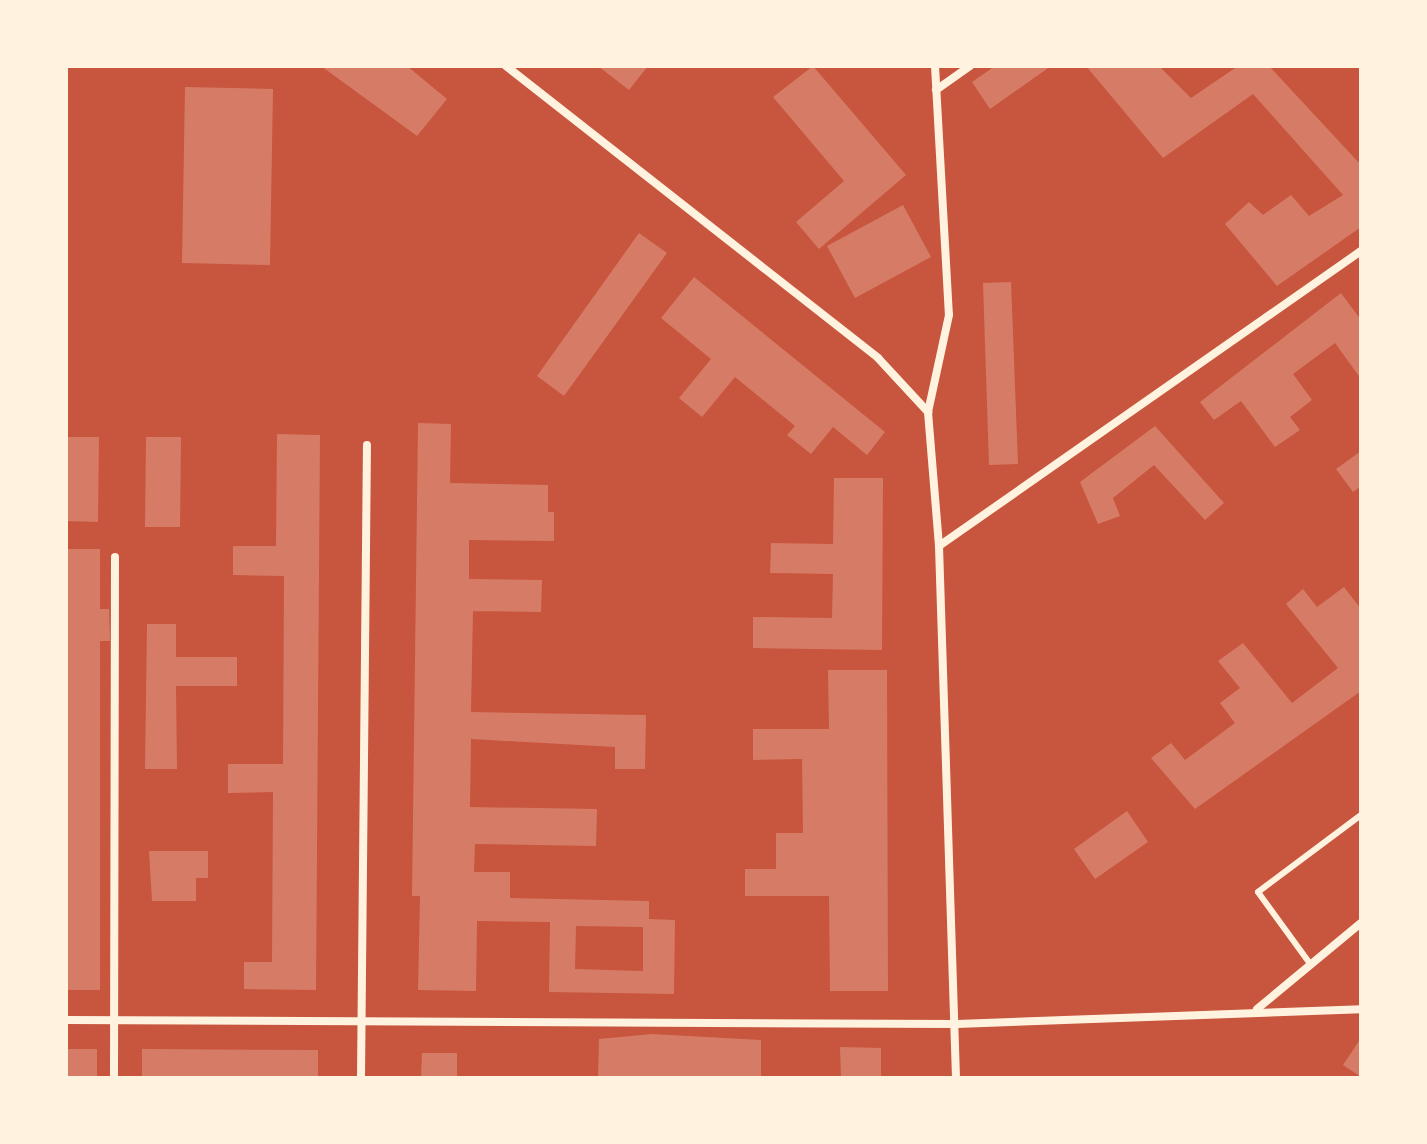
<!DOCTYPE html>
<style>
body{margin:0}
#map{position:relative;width:1427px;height:1144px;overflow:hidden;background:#c8553d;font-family:Barlow,sans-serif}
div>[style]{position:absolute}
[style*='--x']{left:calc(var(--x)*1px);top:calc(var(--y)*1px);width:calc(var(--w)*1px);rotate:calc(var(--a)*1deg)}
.building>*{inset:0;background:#d67c66}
.service>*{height:6px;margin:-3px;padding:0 3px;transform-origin:3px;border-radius:3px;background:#fff3e0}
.minor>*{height:8px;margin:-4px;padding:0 4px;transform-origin:4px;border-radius:4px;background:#fff3e0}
span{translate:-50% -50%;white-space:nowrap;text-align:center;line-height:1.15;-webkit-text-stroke:8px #fff3e0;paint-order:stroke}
.frame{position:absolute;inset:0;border:68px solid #fff3e0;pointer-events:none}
</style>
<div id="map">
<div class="building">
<div style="clip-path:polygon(321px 66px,407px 66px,447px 99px,417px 136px)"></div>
<div style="clip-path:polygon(598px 66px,648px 66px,629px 90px)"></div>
<div style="clip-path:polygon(813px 66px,906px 175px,819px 249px,796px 222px,844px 181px,773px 97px)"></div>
<div style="clip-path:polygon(995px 66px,1051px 66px,990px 109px,972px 82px)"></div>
<div style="clip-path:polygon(1086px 66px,1159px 66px,1191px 98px,1238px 66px,1269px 66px,1361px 165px,1361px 227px,1277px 286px,1225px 224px,1249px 202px,1263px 215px,1291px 195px,1309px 216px,1343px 195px,1253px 94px,1163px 158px)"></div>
<div style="clip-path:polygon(185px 87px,273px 89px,270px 265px,182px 263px)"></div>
<div style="clip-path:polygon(903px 205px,931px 257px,855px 298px,827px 246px)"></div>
<div style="clip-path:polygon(639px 233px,667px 253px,564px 396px,537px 376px)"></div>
<div style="clip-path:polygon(694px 277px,885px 432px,867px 455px,833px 427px,811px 454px,787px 435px,795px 426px,735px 377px,702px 417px,679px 398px,711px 359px,661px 318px)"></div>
<div style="clip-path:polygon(1011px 282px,1018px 464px,989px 465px,983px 283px)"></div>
<div style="clip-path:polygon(1341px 293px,1361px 320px,1361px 379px,1335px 343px,1293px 374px,1312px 400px,1290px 417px,1300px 430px,1275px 447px,1241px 401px,1214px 420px,1200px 402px)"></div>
<div style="clip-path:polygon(evenodd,418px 423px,451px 424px,450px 483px,548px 485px,548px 512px,554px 512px,554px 541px,469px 540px,469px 579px,542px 580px,541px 612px,473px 611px,471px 712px,646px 715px,645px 769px,615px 769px,615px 747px,471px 739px,470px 807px,597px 809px,596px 846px,475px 844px,474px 872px,510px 872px,510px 898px,649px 901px,649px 919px,675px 920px,674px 994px,549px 992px,550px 922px,477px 921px,476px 991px,418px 990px,420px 896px,412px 896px,418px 423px,576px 926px,643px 927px,643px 971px,575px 969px,576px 926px)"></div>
<div style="clip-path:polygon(1155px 426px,1224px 503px,1205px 520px,1154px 465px,1113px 498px,1120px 516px,1098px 524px,1080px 482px)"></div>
<div style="clip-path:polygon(277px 434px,320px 435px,316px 990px,244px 989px,244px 962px,272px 962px,273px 792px,228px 793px,228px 764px,283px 764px,284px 576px,233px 575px,233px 546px,276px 546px)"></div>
<div style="clip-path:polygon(66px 437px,99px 437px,98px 522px,66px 521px)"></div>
<div style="clip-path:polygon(146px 437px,181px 437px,180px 527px,145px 527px)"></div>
<div style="clip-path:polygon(1361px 451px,1361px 486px,1353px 492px,1336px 469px)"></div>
<div style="clip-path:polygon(834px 478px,883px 478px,882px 650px,753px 648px,753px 617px,832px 618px,833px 574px,770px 573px,771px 543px,833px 544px)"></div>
<div style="clip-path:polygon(66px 549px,100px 549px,100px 609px,109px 609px,110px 641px,100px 641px,100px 990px,66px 990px)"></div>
<div style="clip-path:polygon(1344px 587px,1361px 609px,1361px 691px,1195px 809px,1151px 758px,1171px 743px,1185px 760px,1235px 723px,1220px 703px,1240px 688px,1218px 661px,1243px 643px,1292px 703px,1338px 668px,1286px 604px,1303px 589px,1317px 607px)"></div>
<div style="clip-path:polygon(147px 624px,176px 624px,176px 657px,237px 657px,237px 686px,176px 686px,177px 769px,145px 769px)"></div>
<div style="clip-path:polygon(828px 670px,887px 670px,888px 991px,830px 991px,829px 896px,745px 896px,745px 869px,776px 869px,776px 833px,803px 833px,802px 759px,753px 760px,753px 729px,829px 729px)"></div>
<div style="clip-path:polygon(1127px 811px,1148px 842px,1095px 879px,1074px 849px)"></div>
<div style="clip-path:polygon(149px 851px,208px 851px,208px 878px,196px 878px,196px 901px,152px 901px)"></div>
<div style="clip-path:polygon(652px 1034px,761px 1040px,761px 1078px,598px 1078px,599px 1039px)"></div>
<div style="clip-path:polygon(1361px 1038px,1361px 1077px,1343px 1065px)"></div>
<div style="clip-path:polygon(840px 1047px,881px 1048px,881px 1078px,841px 1078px)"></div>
<div style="clip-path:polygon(66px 1049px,97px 1049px,97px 1078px,66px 1078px)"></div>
<div style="clip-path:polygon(142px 1049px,318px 1050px,318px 1078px,142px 1078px)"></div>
<div style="clip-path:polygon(422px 1053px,457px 1053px,457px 1078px,421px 1078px)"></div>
</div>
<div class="service">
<div style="--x:1311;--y:965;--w:90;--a:-126"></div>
<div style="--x:1258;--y:892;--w:129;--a:-36.8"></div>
</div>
<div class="minor">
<div style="--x:506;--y:66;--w:473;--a:38.1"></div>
<div style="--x:878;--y:358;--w:74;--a:47.2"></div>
<div style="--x:935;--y:66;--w:249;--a:86.8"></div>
<div style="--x:949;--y:315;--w:99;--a:102.2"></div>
<div style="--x:928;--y:412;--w:134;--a:85.3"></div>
<div style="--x:939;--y:546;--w:532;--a:88.17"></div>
<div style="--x:936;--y:90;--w:42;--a:-35.2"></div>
<div style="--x:939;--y:546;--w:515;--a:-34.96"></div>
<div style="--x:1257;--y:1009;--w:135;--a:-39.6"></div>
<div style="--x:66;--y:1020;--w:891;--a:0.26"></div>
<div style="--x:957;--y:1024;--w:404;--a:-2.1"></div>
<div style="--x:114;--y:1078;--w:521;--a:-89.89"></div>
<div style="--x:361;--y:1078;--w:633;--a:-89.46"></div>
</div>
<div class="frame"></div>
</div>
